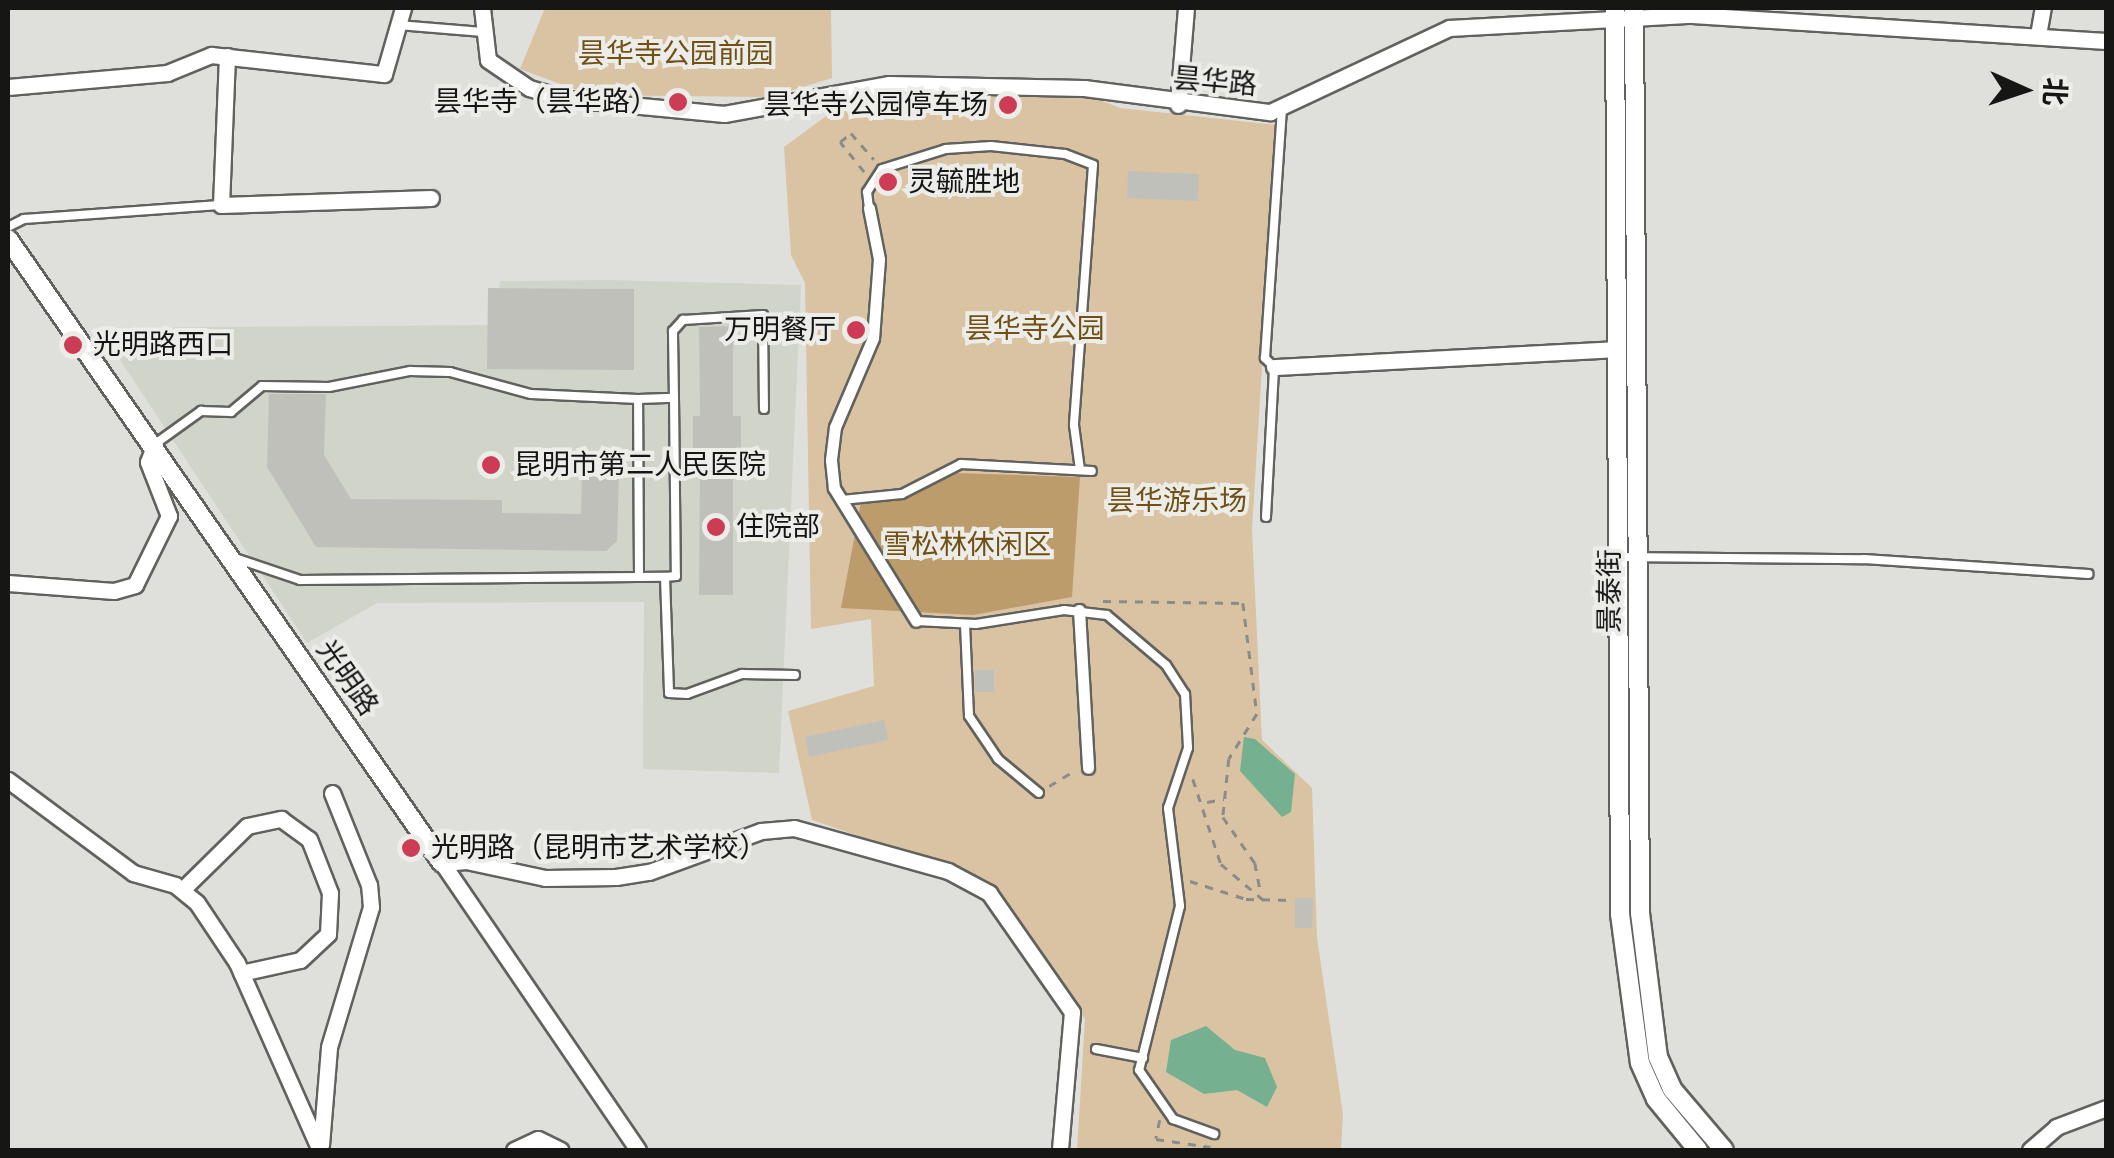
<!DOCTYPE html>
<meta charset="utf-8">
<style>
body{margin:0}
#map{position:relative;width:2114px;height:1158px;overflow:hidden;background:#dfe0dc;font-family:"DejaVu Sans","Noto Sans SC",sans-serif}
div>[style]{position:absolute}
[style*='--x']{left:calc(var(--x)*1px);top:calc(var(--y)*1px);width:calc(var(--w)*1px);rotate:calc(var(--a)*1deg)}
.built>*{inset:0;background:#d1d4c9}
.green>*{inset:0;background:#d9c3a3}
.forest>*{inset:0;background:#bc9c6b}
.water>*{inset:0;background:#75b091}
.building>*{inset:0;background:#c0c0bb}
.path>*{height:2.5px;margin-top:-1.25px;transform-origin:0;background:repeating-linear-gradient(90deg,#8b8c89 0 8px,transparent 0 16px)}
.roads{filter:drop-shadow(2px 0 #61625e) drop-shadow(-2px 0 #61625e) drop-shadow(0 2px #61625e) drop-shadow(0 -2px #61625e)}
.service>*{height:8px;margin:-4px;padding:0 4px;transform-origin:4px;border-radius:4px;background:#fff}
.pedestrian>*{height:11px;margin:-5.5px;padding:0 5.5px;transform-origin:5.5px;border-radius:5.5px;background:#fff}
.minor>*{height:15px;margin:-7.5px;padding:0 7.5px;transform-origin:7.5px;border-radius:7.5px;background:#fff}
.tertiary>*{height:18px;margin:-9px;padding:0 9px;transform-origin:9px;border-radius:9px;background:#fff}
.dots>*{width:28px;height:28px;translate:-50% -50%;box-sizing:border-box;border:5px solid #ecede9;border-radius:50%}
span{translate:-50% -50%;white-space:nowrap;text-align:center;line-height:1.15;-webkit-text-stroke:8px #ecede9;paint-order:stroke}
.park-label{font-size:28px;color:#715015}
.street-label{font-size:28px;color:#161715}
.poi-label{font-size:28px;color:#161715}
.right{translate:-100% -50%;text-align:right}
.left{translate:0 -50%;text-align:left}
.frame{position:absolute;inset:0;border:10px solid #161715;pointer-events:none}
.north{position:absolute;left:1974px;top:40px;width:100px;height:100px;-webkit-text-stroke:8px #ecede9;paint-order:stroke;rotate:93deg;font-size:28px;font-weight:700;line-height:40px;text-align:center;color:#161715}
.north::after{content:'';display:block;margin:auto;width:35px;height:45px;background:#161715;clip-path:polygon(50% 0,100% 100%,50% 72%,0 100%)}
</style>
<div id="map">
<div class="built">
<div style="clip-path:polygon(609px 280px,801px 285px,779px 773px,643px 769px,644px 602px,377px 603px,307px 643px,99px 328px,494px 325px,500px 281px)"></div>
</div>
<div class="green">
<div style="clip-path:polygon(545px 8px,831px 8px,832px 78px,770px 97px,590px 95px,520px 69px)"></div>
<div style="clip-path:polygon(929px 93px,1090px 96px,1120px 108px,1277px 125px,1252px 529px,1262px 740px,1312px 788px,1317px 938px,1343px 1114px,1341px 1150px,1077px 1150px,1085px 1019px,985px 879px,812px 820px,788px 711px,874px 686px,871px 619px,811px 629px,805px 283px,791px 255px,784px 147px,840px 106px)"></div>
</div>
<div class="forest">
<div style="clip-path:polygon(952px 473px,1080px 477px,1072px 597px,973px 615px,841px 608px,862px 497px,917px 490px)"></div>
</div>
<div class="water">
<div style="clip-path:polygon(1244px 737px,1255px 739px,1295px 774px,1291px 812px,1282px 817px,1240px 771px)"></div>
<div style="clip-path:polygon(1206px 1026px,1235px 1050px,1265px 1058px,1277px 1087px,1267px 1107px,1237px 1090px,1204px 1094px,1166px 1072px,1171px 1040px)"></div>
</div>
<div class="building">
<div style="clip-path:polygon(1128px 171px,1199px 174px,1198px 201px,1127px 198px)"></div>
<div style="clip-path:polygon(488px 288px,634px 289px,634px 370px,487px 369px)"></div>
<div style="clip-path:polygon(733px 326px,733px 416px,741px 416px,741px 458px,733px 458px,733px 595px,699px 595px,700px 458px,693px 458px,693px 416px,700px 416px,699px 327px)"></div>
<div style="clip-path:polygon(269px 394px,326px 394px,324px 455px,351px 499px,502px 500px,502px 513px,581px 514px,582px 473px,619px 474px,617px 541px,606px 551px,316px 547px,267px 467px)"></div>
<div style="clip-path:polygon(975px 670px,994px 670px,994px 692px,975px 692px)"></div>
<div style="clip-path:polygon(884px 720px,888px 740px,809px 757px,805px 737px)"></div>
<div style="clip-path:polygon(1295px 898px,1313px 898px,1312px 928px,1295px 928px)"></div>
</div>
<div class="path">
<div style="--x:864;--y:172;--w:38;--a:-129"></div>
<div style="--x:840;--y:142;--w:14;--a:-39"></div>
<div style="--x:851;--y:133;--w:35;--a:49"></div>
<div style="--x:1103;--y:601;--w:140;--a:0.8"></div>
<div style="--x:1243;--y:603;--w:112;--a:82.8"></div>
<div style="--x:1257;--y:714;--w:53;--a:121.9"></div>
<div style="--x:1229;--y:759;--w:58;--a:95.9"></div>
<div style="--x:1223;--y:817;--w:56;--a:55.2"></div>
<div style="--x:1255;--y:863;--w:32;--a:79"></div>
<div style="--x:1193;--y:779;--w:89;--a:71.8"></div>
<div style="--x:1221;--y:864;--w:59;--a:40.2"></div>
<div style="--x:1049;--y:786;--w:27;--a:-31"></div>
<div style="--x:1207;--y:802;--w:17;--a:-10"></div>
<div style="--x:1190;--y:881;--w:59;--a:17.8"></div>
<div style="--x:1246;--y:899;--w:48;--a:1.2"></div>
<div style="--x:1160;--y:1120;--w:19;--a:102"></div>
<div style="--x:1156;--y:1139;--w:55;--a:8.4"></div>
</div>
<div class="roads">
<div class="service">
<div style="--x:398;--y:25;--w:85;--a:4.7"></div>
<div style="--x:869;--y:208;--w:16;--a:-97"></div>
<div style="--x:867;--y:192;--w:27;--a:-57"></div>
<div style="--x:882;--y:169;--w:67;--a:-17.4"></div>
<div style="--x:946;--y:149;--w:45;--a:-3.8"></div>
<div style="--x:991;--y:146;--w:74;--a:6.2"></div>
<div style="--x:1065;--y:154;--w:30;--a:21"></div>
<div style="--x:1093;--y:165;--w:261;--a:94.2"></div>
<div style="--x:1074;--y:425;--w:45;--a:82.4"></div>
<div style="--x:8;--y:227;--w:18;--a:-27"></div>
<div style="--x:24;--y:219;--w:196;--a:-4.1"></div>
<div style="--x:674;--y:398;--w:67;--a:-90.9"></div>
<div style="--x:673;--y:331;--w:15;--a:-48"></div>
<div style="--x:683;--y:320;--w:80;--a:-3.6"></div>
<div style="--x:763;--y:315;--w:94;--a:89.4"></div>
<div style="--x:155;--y:444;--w:57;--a:-35.7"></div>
<div style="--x:201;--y:411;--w:30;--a:2"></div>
<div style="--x:231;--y:412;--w:40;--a:-40"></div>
<div style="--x:262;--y:386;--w:67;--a:0.9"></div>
<div style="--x:329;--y:387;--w:83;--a:-11.2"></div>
<div style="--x:410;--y:371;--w:40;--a:1.4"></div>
<div style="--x:450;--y:372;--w:84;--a:15.2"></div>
<div style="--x:531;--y:394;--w:107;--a:2.7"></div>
<div style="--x:842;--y:500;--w:60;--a:-5.7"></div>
<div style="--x:902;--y:494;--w:66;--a:-27"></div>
<div style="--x:961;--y:464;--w:131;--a:3.1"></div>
<div style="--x:1266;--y:517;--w:150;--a:-86.9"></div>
<div style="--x:1274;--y:367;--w:13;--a:-135"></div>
<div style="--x:1265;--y:358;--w:250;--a:-86.1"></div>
<div style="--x:232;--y:557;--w:72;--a:18.7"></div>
<div style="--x:300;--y:580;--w:365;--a:-0.5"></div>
<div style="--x:665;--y:577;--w:116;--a:88"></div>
<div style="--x:669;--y:693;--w:18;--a:3"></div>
<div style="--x:687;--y:694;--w:59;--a:-20"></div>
<div style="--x:742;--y:674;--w:53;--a:1.1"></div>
<div style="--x:1617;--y:557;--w:247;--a:0.5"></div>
<div style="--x:1864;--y:559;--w:225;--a:3.8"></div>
<div style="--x:639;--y:577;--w:178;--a:-90.3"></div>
<div style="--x:638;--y:399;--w:36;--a:-2"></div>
<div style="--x:674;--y:398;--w:178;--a:89.4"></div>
<div style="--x:676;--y:576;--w:11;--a:175"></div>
<div style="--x:916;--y:621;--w:60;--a:2.9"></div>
<div style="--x:976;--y:624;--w:89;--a:-9"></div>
<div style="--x:1064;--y:610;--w:43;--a:6.6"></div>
<div style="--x:1107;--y:615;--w:77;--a:40.3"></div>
<div style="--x:1166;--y:665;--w:35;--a:57"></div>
<div style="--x:1185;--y:694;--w:54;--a:86.8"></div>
<div style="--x:1188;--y:748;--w:63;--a:108.4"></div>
<div style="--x:1168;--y:808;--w:99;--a:83"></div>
<div style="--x:1180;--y:906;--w:169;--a:104"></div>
<div style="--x:1139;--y:1070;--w:60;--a:55.2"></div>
<div style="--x:1173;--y:1119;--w:44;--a:20.1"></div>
<div style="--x:965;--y:624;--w:92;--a:87.5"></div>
<div style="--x:969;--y:716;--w:52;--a:56"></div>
<div style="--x:998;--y:759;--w:53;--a:39.7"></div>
<div style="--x:1096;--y:1049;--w:48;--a:10.8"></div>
</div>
<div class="pedestrian">
<div style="--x:869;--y:208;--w:52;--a:78.9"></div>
<div style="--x:879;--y:259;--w:79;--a:94.3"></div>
<div style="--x:873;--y:338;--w:97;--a:113.1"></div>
<div style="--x:835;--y:427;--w:33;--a:97"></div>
<div style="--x:831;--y:460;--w:28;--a:84"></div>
<div style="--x:834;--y:488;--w:156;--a:58.3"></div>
<div style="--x:1079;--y:610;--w:158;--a:86.7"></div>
</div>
<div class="minor">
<div style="--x:482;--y:8;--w:52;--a:83.4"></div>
<div style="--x:488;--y:60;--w:50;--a:34.3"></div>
<div style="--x:529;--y:88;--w:41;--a:15.8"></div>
<div style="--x:568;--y:99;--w:157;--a:5.5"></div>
<div style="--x:724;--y:114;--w:168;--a:-10.3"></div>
<div style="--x:889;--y:84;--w:195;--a:1.2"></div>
<div style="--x:1084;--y:88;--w:188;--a:7.4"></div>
<div style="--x:1270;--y:112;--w:198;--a:-25.1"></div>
<div style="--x:1449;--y:28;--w:243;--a:-3.1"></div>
<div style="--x:1692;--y:15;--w:415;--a:3.6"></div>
<div style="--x:2038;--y:35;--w:27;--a:-80"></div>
<div style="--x:227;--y:56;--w:149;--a:92.3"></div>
<div style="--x:221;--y:205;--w:210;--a:-1.9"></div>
<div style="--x:8;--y:87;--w:160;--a:-5"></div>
<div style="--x:167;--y:73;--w:48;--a:-22.2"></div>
<div style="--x:211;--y:55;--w:174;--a:6.3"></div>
<div style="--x:384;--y:74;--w:69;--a:-73.9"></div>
<div style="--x:1178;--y:105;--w:97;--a:-85.3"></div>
<div style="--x:1274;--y:367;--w:342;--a:-3"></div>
<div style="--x:8;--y:583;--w:106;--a:4.3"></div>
<div style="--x:114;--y:591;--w:22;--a:-16"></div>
<div style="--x:135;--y:585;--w:77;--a:-63.8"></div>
<div style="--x:169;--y:516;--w:58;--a:-111.3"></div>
<div style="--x:148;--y:462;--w:19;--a:-69"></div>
<div style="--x:8;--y:780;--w:156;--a:36.6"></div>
<div style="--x:133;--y:873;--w:44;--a:15.9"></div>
<div style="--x:175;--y:885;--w:28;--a:39"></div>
<div style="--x:197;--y:903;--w:72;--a:56.3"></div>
<div style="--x:237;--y:963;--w:205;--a:66.1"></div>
<div style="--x:183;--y:889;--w:90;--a:-44.5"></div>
<div style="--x:247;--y:826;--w:35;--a:-12"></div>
<div style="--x:281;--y:819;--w:34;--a:36"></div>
<div style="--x:309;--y:839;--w:58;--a:68.7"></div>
<div style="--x:330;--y:893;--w:41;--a:92.8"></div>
<div style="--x:328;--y:934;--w:38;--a:137"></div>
<div style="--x:300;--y:960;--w:60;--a:167.6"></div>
<div style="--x:321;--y:1145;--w:98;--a:-85.3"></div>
<div style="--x:329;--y:1047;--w:146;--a:-73.3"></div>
<div style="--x:371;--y:907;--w:22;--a:-95"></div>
<div style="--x:369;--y:885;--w:99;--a:-111.9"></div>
<div style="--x:514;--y:1150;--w:26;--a:-25"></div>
<div style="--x:538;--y:1139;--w:25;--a:26"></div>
<div style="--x:638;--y:1150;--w:348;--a:-124.3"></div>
<div style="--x:442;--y:863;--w:24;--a:-5"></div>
<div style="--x:466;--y:861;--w:81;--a:12.1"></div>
<div style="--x:545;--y:878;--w:71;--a:-0.8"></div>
<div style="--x:616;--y:877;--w:33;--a:-9"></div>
<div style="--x:649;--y:872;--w:119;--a:-20.1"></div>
<div style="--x:761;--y:831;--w:33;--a:-5"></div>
<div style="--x:794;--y:828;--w:160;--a:15.6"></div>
<div style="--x:948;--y:871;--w:47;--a:28.2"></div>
<div style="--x:989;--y:893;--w:145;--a:55.1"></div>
<div style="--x:1072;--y:1012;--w:139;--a:95"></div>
<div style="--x:2030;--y:1150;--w:35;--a:-41"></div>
<div style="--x:2056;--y:1127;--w:53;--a:-20.8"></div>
</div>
<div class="tertiary">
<div style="--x:1615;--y:8;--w:906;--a:89.68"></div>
<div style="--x:1620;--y:914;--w:150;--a:82.4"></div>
<div style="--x:1640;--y:1063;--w:39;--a:66"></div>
<div style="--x:1656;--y:1099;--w:66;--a:50.5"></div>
<div style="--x:1634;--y:8;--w:905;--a:89.62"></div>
<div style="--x:1640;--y:913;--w:145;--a:82.9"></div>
<div style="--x:1658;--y:1057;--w:35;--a:66"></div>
<div style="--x:1672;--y:1089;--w:80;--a:49.6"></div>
<div style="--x:8;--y:239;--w:760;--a:55.18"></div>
</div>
</div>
<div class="dots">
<div style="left:678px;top:102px;background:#cc3c55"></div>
<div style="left:1008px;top:105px;background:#cc3c55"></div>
<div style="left:888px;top:182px;background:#cc3c55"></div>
<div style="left:856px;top:330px;background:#cc3c55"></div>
<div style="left:73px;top:345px;background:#cc3c55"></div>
<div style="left:491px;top:465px;background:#cc3c55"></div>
<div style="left:716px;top:527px;background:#cc3c55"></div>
<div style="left:411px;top:848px;background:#cc3c55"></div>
</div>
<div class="park-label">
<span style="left:676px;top:54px">昙华寺公园前园</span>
<span style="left:1035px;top:329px">昙华寺公园</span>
<span style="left:1177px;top:501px">昙华游乐场</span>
<span style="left:967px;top:545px">雪松林休闲区</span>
</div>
<div class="street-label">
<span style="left:1215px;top:82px;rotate:5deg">昙华路</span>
<span style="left:1610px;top:591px;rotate:-90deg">景泰街</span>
<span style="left:347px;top:678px;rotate:55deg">光明路</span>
</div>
<div class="poi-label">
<span class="right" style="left:658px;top:102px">昙华寺（昙华路）</span>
<span class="right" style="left:988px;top:105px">昙华寺公园停车场</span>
<span class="left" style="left:908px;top:182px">灵毓胜地</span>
<span class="right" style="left:836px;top:330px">万明餐厅</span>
<span class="left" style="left:93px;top:345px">光明路西口</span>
<span class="left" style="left:514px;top:465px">昆明市第二人民医院</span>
<span class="left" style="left:736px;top:527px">住院部</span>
<span class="left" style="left:431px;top:848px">光明路（昆明市艺术学校）</span>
</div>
<div class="frame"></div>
<div class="north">北</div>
</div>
